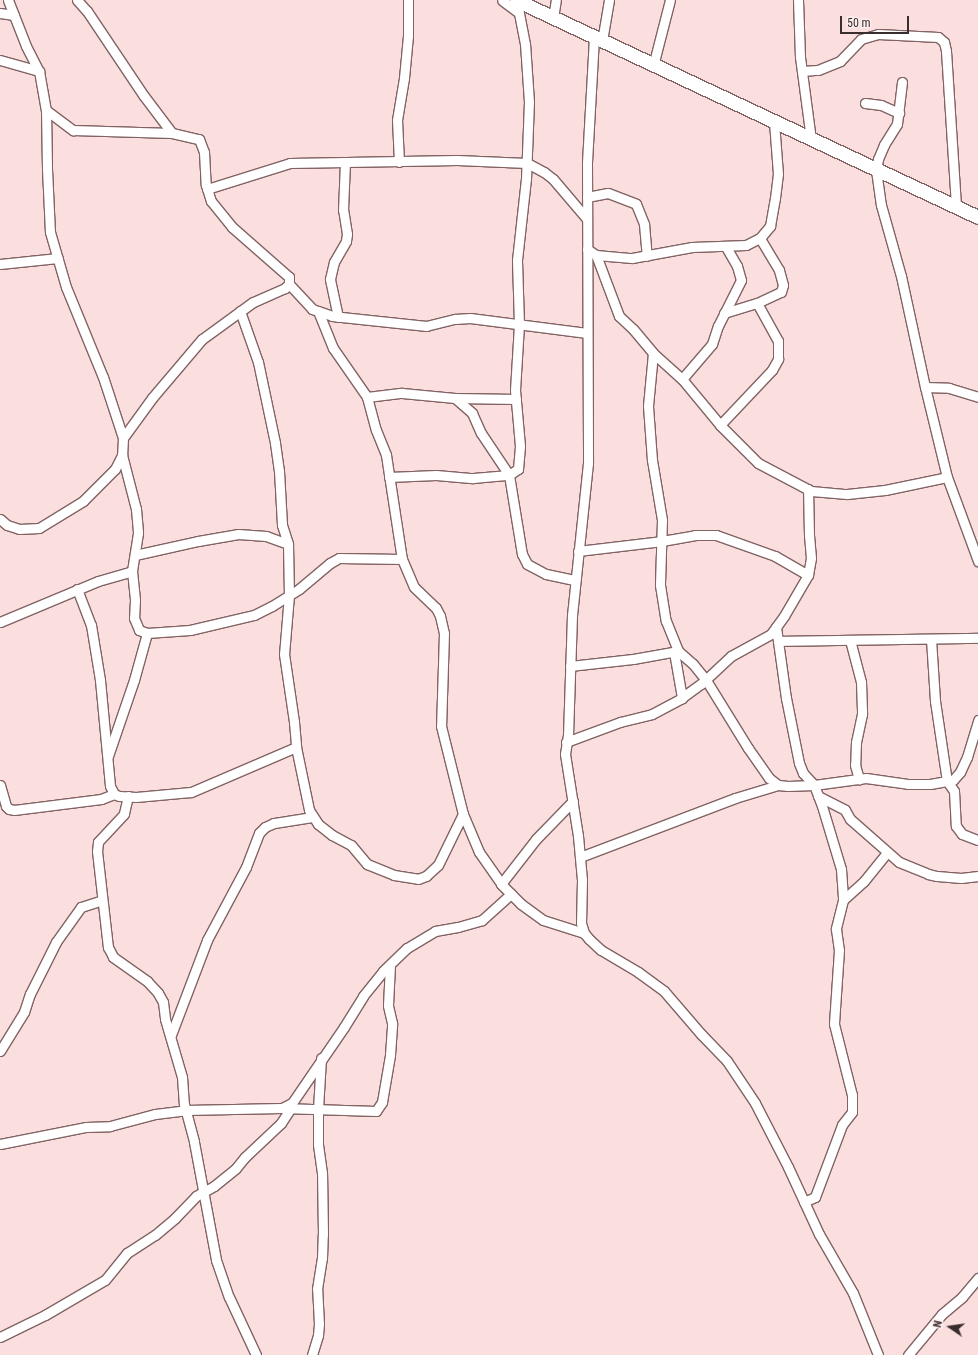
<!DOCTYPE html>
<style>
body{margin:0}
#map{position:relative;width:978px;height:1355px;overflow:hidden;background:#fbdede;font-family:"Roboto Condensed",sans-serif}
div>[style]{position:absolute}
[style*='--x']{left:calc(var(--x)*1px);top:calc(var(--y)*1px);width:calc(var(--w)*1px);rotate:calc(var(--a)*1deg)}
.roads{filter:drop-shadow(1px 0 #826364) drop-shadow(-1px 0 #826364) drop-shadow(0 1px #826364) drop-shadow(0 -1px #826364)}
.street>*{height:9px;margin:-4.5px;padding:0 4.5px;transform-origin:4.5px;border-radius:4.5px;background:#fff}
.secondary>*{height:13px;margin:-6.5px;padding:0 6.5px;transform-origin:6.5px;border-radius:6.5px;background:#fff}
span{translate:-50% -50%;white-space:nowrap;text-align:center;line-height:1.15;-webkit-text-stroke:3px #feefef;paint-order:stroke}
.north{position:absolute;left:930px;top:1307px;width:40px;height:40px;-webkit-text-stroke:3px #feefef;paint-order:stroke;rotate:283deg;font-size:11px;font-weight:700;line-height:16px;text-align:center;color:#3a2d2d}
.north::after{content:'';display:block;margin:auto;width:14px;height:18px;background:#3a2d2d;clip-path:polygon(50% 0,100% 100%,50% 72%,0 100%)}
.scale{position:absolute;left:840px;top:16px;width:69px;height:18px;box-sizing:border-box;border:2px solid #3a2d2d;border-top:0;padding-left:5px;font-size:12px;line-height:14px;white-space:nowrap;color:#3a2d2d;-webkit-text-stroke:3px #feefef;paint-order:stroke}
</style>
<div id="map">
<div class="roads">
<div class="street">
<div style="--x:8;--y:0;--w:49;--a:68.6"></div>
<div style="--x:26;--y:46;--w:28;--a:63"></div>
<div style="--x:39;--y:71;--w:40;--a:80"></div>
<div style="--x:46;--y:110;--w:59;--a:89"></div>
<div style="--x:47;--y:169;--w:63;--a:87.3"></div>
<div style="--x:50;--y:232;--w:57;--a:73.8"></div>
<div style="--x:66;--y:287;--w:97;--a:67.7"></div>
<div style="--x:103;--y:377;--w:64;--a:71.8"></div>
<div style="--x:123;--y:438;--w:17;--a:93"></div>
<div style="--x:122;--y:455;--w:56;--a:75.5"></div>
<div style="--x:136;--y:509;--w:24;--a:85"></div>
<div style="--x:138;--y:533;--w:38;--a:99"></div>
<div style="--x:132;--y:571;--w:29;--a:84"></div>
<div style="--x:135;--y:600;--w:18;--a:93"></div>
<div style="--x:134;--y:618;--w:13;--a:67"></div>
<div style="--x:139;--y:630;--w:9;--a:21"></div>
<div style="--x:147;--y:633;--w:43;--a:-4"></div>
<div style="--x:190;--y:630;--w:66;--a:-13.2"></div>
<div style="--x:254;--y:615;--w:20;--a:-27"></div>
<div style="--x:272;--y:606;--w:32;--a:-32"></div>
<div style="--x:299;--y:589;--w:40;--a:-40"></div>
<div style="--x:330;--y:563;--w:10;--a:-29"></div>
<div style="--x:339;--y:558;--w:63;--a:0.9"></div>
<div style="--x:77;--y:0;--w:15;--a:48"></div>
<div style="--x:87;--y:11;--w:102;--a:56.2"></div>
<div style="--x:144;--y:96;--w:46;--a:52.9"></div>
<div style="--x:798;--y:0;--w:57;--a:88"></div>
<div style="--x:800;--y:57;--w:83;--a:82.4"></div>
<div style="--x:0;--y:13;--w:14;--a:8"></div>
<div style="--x:553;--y:18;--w:18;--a:-81"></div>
<div style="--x:594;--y:37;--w:126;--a:93.2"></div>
<div style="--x:587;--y:163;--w:300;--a:89.8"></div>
<div style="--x:588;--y:463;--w:153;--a:96"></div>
<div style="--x:572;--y:615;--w:120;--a:91.9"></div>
<div style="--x:568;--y:735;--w:19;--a:99"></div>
<div style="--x:565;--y:754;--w:83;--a:81"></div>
<div style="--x:578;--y:836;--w:44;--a:84.8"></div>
<div style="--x:582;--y:880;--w:43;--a:91.3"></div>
<div style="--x:581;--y:923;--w:10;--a:73"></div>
<div style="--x:584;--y:933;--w:8;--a:50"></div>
<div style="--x:589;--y:939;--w:16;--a:43"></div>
<div style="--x:601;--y:950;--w:43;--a:30.7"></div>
<div style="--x:638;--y:972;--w:32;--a:36"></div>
<div style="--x:664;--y:991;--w:57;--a:49.3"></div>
<div style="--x:701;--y:1034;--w:37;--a:46"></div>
<div style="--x:727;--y:1061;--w:50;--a:56.3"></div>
<div style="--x:755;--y:1103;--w:72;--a:62.7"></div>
<div style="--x:788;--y:1167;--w:74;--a:65.2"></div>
<div style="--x:819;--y:1234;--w:68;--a:60"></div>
<div style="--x:853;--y:1293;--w:67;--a:68"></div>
<div style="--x:602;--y:41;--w:42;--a:-80.3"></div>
<div style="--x:0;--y:60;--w:41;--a:15.8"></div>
<div style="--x:653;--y:66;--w:68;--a:-75.6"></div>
<div style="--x:802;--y:71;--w:16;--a:-4"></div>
<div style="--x:818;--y:70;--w:24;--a:-22"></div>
<div style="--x:840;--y:61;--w:30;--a:-46"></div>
<div style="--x:861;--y:39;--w:18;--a:-16"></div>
<div style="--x:878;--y:34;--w:60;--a:2.9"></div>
<div style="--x:938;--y:37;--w:8;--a:40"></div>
<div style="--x:944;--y:42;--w:9;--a:77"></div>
<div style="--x:946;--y:51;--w:156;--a:86.3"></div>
<div style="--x:902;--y:82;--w:42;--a:96.8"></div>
<div style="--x:897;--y:124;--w:25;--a:122"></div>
<div style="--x:884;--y:145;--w:15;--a:113"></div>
<div style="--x:878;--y:159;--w:11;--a:100"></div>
<div style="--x:876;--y:170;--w:35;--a:82"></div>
<div style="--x:881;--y:205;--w:74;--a:74.3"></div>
<div style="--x:901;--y:276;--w:114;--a:77.8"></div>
<div style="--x:925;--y:387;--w:93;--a:76.3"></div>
<div style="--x:947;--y:477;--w:90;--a:69.7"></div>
<div style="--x:865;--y:103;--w:16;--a:7"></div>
<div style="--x:881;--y:105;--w:20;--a:24"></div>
<div style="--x:46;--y:110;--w:34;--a:37"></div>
<div style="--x:73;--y:130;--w:99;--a:1.7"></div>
<div style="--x:172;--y:133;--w:28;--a:13"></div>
<div style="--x:199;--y:139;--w:14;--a:69"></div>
<div style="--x:204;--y:152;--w:33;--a:87"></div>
<div style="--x:206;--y:185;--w:17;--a:73"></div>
<div style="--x:211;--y:201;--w:33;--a:51"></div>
<div style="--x:232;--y:227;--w:76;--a:41.3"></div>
<div style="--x:289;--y:277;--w:7;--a:90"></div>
<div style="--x:289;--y:284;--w:6;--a:135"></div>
<div style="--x:285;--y:288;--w:35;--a:156"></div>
<div style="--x:253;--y:302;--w:63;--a:144"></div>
<div style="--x:202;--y:339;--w:77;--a:130.3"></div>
<div style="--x:152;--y:398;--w:49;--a:125.9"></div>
<div style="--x:399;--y:162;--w:42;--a:-92.7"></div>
<div style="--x:397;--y:120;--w:43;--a:-80.5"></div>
<div style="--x:404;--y:78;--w:42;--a:-84.6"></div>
<div style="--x:408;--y:36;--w:36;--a:-90"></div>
<div style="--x:207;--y:189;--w:87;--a:-17.4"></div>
<div style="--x:290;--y:163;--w:167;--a:-1"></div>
<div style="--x:457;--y:160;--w:70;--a:2.5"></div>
<div style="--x:527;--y:163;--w:19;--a:28"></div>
<div style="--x:544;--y:172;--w:11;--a:38"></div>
<div style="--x:553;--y:179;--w:52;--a:49.6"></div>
<div style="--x:587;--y:197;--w:21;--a:-11"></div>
<div style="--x:608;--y:193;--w:30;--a:21"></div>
<div style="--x:636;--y:204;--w:22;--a:68"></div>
<div style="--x:644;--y:224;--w:32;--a:85"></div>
<div style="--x:587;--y:249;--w:11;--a:34"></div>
<div style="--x:596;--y:255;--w:65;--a:69.3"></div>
<div style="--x:619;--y:316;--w:19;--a:43"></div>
<div style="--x:633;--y:329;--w:31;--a:50"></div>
<div style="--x:653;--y:353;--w:39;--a:42"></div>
<div style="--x:682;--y:379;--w:60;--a:50.4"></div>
<div style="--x:720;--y:425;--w:54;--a:45"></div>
<div style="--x:758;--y:463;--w:60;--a:27.8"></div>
<div style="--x:811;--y:491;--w:36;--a:5"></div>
<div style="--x:847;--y:494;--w:38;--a:-6"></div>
<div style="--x:885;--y:490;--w:63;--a:-11.8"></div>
<div style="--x:596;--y:255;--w:36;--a:5"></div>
<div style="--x:632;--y:258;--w:61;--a:-10.4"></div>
<div style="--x:692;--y:247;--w:54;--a:-2.1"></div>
<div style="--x:746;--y:245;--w:16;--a:-27"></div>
<div style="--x:760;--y:238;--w:16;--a:-50"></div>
<div style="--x:770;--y:226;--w:28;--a:-80"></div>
<div style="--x:775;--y:198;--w:24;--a:-83"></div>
<div style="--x:778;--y:174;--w:52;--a:-94.4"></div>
<div style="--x:0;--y:264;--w:58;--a:-5.9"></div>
<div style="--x:289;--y:284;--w:34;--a:47"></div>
<div style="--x:312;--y:309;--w:21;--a:19"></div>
<div style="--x:332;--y:316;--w:95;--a:6.1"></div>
<div style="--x:426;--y:326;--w:30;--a:-14"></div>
<div style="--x:455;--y:319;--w:15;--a:-4"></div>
<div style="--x:470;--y:318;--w:118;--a:7.3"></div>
<div style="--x:240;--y:311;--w:54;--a:70.6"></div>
<div style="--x:258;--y:362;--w:83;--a:78.1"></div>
<div style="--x:275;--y:443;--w:28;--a:82"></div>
<div style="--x:279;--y:471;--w:54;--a:86.8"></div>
<div style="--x:282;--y:525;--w:20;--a:72"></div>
<div style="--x:288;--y:544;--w:51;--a:88.9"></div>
<div style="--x:289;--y:595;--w:59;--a:94.8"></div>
<div style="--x:284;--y:654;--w:69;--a:81.6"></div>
<div style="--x:294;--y:722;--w:25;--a:85"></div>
<div style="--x:296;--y:747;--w:64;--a:78.3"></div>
<div style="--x:309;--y:810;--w:17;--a:57"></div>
<div style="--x:318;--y:824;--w:18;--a:38"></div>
<div style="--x:332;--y:835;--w:21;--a:28"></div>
<div style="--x:351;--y:845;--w:25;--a:50"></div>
<div style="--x:367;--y:864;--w:29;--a:22"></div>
<div style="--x:394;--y:875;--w:24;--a:9"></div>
<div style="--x:418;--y:879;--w:9;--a:-21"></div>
<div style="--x:426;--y:876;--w:16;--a:-43"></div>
<div style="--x:438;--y:865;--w:57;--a:-63.9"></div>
<div style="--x:318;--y:311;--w:40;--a:68"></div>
<div style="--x:333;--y:348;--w:60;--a:55.2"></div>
<div style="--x:367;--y:397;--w:34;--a:75"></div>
<div style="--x:376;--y:430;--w:27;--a:68"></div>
<div style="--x:386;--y:455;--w:105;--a:81.3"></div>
<div style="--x:402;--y:559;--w:30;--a:67"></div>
<div style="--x:414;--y:587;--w:30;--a:44"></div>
<div style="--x:436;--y:608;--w:9;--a:63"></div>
<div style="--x:440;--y:616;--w:17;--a:77"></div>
<div style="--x:444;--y:633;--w:93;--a:91.8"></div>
<div style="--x:441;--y:726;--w:91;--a:76"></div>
<div style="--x:463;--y:814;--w:41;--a:67.2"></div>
<div style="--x:479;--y:852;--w:39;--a:55"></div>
<div style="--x:501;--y:884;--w:28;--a:45"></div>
<div style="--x:521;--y:904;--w:27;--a:36"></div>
<div style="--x:543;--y:920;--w:43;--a:17.6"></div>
<div style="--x:724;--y:313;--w:34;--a:-17"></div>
<div style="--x:757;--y:303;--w:26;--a:-25"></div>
<div style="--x:781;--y:292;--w:7;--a:-74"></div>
<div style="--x:783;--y:285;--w:16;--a:-105"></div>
<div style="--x:779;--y:270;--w:37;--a:-121"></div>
<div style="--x:338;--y:317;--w:39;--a:-102"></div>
<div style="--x:330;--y:279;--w:17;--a:-77"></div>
<div style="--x:334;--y:262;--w:24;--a:-60"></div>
<div style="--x:346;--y:241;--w:7;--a:-82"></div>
<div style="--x:347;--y:234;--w:24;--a:-99"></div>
<div style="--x:343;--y:210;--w:48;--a:-87.6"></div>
<div style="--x:653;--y:353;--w:53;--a:95.4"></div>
<div style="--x:648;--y:406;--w:54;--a:85.8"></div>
<div style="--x:652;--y:460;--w:61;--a:80.5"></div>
<div style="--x:662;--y:520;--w:65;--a:91.8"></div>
<div style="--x:660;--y:585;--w:36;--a:81"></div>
<div style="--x:666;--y:621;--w:32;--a:68"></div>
<div style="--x:678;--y:651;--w:20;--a:41"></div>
<div style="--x:693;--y:664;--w:21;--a:51"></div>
<div style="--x:706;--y:680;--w:80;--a:58.3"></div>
<div style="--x:748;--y:748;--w:37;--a:55"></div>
<div style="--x:769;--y:778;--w:11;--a:38"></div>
<div style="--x:778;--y:785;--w:10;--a:6"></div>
<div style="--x:788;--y:786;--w:26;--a:-2"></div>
<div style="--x:814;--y:785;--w:52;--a:-7.7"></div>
<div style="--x:866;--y:778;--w:42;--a:8.1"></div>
<div style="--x:908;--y:784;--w:22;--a:0"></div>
<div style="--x:930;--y:784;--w:23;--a:-10"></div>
<div style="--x:953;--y:780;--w:11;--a:-49"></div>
<div style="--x:960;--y:772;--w:17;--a:-65"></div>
<div style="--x:967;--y:757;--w:39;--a:-73"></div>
<div style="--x:682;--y:379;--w:46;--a:-49.4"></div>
<div style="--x:712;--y:344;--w:19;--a:-72"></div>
<div style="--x:718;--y:326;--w:51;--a:-63.4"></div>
<div style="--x:741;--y:280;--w:15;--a:-106"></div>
<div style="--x:737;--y:266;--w:22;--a:-120"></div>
<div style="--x:925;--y:387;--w:24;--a:2"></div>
<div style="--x:949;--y:388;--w:30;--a:17"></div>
<div style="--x:367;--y:397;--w:35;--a:-7"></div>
<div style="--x:402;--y:393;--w:53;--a:5.4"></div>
<div style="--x:455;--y:398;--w:61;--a:0.9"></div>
<div style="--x:455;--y:398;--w:23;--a:41"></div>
<div style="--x:472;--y:413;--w:22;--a:66"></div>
<div style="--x:481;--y:433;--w:50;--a:56.3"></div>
<div style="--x:509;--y:475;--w:80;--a:80.7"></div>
<div style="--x:522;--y:554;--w:11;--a:63"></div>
<div style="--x:527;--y:564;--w:21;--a:28"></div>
<div style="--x:546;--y:574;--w:30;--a:12"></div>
<div style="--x:720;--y:425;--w:76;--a:-46.6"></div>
<div style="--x:772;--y:370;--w:13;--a:-61"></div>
<div style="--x:778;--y:359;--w:18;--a:-90"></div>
<div style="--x:778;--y:341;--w:43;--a:-118.9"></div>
<div style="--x:389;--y:477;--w:47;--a:-2.4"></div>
<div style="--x:436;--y:475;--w:37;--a:5"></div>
<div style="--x:473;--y:478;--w:36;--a:-5"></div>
<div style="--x:509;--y:475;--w:11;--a:-34"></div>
<div style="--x:518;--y:469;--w:23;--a:-85"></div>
<div style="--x:520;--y:446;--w:56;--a:-95.1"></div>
<div style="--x:515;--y:390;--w:66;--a:-86.5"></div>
<div style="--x:519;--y:324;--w:64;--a:-91.8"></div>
<div style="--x:517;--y:260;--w:81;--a:-83.7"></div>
<div style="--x:526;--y:179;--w:77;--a:-87.8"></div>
<div style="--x:529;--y:102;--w:58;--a:-93.9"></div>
<div style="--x:525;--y:44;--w:32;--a:-101"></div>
<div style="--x:519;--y:13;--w:21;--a:-143"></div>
<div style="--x:0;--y:519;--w:9;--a:41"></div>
<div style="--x:7;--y:525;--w:13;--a:18"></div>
<div style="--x:19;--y:529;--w:20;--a:-3"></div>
<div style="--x:39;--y:528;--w:52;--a:-31.5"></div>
<div style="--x:83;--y:501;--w:45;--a:-45"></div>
<div style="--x:115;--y:469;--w:16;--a:-63"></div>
<div style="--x:578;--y:551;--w:85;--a:-6.8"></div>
<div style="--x:662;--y:541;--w:34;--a:-10"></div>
<div style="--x:695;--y:535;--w:21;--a:0"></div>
<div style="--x:716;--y:535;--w:63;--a:19.6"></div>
<div style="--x:775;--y:556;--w:38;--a:30"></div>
<div style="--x:135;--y:555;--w:65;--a:-12.5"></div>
<div style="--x:198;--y:541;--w:41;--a:-9.9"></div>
<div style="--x:238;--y:534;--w:28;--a:4"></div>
<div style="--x:266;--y:536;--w:23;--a:20"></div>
<div style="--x:77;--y:589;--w:39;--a:69"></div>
<div style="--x:91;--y:625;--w:56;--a:80.7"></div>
<div style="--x:100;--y:680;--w:106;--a:84.6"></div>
<div style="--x:110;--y:786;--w:9;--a:63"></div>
<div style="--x:114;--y:794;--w:5;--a:22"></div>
<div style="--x:119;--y:796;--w:17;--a:3"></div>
<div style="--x:136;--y:797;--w:55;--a:-5.2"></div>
<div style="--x:191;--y:792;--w:114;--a:-23.2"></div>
<div style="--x:0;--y:622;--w:106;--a:-22.7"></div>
<div style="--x:98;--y:581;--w:35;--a:-16"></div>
<div style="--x:776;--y:627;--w:72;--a:82"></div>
<div style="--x:786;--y:698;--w:66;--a:78.7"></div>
<div style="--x:799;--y:763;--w:11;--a:68"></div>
<div style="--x:803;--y:773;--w:16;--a:47"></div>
<div style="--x:814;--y:785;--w:22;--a:69"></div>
<div style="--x:822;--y:806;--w:66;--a:73.2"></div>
<div style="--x:841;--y:869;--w:31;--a:86"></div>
<div style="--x:843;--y:900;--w:30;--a:104"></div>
<div style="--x:836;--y:929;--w:21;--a:82"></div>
<div style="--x:839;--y:950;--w:74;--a:93.9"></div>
<div style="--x:834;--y:1024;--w:73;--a:75.8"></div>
<div style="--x:852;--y:1095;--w:17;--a:90"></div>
<div style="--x:852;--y:1112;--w:16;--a:128"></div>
<div style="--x:842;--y:1125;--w:77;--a:110.6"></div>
<div style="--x:815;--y:1197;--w:12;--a:156"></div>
<div style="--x:931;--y:639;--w:62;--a:86.3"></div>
<div style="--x:935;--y:701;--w:81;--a:81.5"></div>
<div style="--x:947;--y:781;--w:12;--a:55"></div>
<div style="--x:954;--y:791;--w:35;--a:87"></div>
<div style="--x:956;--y:826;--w:10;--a:53"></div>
<div style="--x:962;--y:834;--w:17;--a:21"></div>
<div style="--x:850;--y:640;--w:43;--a:75.3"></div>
<div style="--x:861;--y:682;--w:32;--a:88"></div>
<div style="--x:862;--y:714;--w:29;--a:102"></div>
<div style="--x:856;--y:742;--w:23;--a:92"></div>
<div style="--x:855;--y:765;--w:15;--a:74"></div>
<div style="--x:778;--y:641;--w:200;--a:-0.9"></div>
<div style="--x:674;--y:652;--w:47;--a:80.1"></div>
<div style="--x:570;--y:666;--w:63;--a:-6.3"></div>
<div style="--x:633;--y:659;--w:46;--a:-10.1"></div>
<div style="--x:566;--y:742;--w:58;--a:-20.3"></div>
<div style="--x:620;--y:722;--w:33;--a:-14"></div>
<div style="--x:652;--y:714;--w:32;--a:-28"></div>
<div style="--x:680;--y:699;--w:26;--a:-36"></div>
<div style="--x:701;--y:684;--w:41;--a:-43"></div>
<div style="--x:731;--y:656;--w:46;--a:-28.8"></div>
<div style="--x:771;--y:634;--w:22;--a:-54"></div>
<div style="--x:784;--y:616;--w:48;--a:-59.7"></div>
<div style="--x:808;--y:575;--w:17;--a:-80"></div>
<div style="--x:811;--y:558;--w:23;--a:-95"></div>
<div style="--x:809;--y:535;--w:46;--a:-91.2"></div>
<div style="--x:108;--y:756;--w:80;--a:-71.1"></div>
<div style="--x:134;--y:680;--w:49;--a:-74.5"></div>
<div style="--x:0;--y:785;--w:22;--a:74"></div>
<div style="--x:6;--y:806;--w:4;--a:45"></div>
<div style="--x:9;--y:809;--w:5;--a:11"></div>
<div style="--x:14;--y:810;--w:88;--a:-7.2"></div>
<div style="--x:101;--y:799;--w:14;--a:-21"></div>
<div style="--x:128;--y:796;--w:18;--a:103"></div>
<div style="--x:124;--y:814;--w:38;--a:133"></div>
<div style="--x:98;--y:842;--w:9;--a:96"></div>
<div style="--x:97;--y:851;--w:97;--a:83.5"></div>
<div style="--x:108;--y:947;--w:11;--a:63"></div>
<div style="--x:113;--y:957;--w:42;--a:35.2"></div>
<div style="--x:147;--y:981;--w:16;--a:47"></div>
<div style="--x:158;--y:993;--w:10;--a:61"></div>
<div style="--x:163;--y:1002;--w:17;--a:83"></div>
<div style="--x:165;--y:1019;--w:60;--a:73.7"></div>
<div style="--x:182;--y:1077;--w:27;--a:86"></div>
<div style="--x:184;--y:1104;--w:39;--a:75"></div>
<div style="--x:194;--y:1142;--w:120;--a:79.4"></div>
<div style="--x:216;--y:1260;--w:39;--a:71"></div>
<div style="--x:229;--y:1297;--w:64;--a:65"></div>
<div style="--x:818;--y:796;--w:30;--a:27"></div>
<div style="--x:845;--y:810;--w:10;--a:61"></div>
<div style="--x:850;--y:819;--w:65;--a:41.3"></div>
<div style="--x:899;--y:862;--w:31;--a:22"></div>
<div style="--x:928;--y:874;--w:9;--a:13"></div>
<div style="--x:937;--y:876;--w:24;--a:5"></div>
<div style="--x:961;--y:878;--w:17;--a:-7"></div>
<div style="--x:580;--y:857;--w:166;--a:-20.8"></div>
<div style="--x:735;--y:798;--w:45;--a:-16.8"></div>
<div style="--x:501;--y:884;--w:57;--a:-52.1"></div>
<div style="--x:536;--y:839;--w:53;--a:-45.8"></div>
<div style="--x:843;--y:900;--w:28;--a:-42"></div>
<div style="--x:864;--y:881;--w:36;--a:-51"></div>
<div style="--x:171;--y:1035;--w:102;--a:-69.2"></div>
<div style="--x:207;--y:940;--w:83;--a:-61.9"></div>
<div style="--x:246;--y:867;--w:36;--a:-69"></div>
<div style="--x:259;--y:833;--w:8;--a:-45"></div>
<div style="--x:265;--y:827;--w:10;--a:-24"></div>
<div style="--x:274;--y:823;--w:39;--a:-9"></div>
<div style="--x:0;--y:1051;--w:46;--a:-58.4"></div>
<div style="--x:24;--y:1012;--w:19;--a:-72"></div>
<div style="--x:30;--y:994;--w:58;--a:-63.4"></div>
<div style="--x:56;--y:942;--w:43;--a:-54.5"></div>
<div style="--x:81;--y:907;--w:22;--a:-18"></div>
<div style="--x:282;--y:1108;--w:11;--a:-27"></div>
<div style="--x:292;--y:1103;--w:92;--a:-55.6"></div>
<div style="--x:344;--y:1027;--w:36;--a:-58"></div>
<div style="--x:363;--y:996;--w:32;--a:-51"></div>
<div style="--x:383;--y:971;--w:33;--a:-44"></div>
<div style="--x:407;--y:948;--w:33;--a:-31"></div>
<div style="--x:435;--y:931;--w:23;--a:-10"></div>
<div style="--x:458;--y:927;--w:25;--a:-16"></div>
<div style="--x:482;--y:920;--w:39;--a:-42"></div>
<div style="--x:0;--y:1144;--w:88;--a:-11.2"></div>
<div style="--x:86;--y:1127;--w:24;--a:-2"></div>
<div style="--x:110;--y:1126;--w:47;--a:-14.9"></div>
<div style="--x:155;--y:1114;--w:31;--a:-7"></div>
<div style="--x:186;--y:1110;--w:95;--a:-1.2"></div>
<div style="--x:281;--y:1108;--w:95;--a:1.8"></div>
<div style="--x:376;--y:1111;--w:11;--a:-56"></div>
<div style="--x:382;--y:1102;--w:48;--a:-80.3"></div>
<div style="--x:390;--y:1055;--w:32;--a:-86"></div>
<div style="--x:392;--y:1023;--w:18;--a:-103"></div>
<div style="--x:388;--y:1005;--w:40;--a:-87.1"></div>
<div style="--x:0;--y:1337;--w:50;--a:-26.1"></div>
<div style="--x:45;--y:1315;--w:69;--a:-30.3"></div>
<div style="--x:105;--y:1280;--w:35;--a:-51"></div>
<div style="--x:127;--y:1253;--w:33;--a:-33"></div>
<div style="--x:155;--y:1235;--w:26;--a:-40"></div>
<div style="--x:175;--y:1218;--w:30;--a:-46"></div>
<div style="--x:196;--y:1196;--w:21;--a:-29"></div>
<div style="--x:214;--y:1186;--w:28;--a:-39"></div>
<div style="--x:236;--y:1168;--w:14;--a:-51"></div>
<div style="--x:245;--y:1157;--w:50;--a:-43.4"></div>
<div style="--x:281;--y:1123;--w:17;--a:-57"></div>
<div style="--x:312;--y:1355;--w:21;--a:-73"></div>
<div style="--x:318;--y:1335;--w:11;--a:-85"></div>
<div style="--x:319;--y:1324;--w:35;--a:-93"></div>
<div style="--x:317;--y:1289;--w:31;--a:-81"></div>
<div style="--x:322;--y:1258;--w:24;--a:-88"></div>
<div style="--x:323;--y:1234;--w:61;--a:-90.9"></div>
<div style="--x:322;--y:1173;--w:29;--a:-98"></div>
<div style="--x:318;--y:1144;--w:35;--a:-90"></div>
<div style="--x:318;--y:1109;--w:51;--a:-86.6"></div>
<div style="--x:908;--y:1355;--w:53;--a:-50.3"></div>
<div style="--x:942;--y:1314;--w:26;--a:-40"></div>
<div style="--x:962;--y:1297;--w:25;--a:-50"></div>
</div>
<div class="secondary">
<div style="--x:516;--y:0;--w:510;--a:25.16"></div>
</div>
</div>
<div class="north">N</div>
<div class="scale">50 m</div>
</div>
